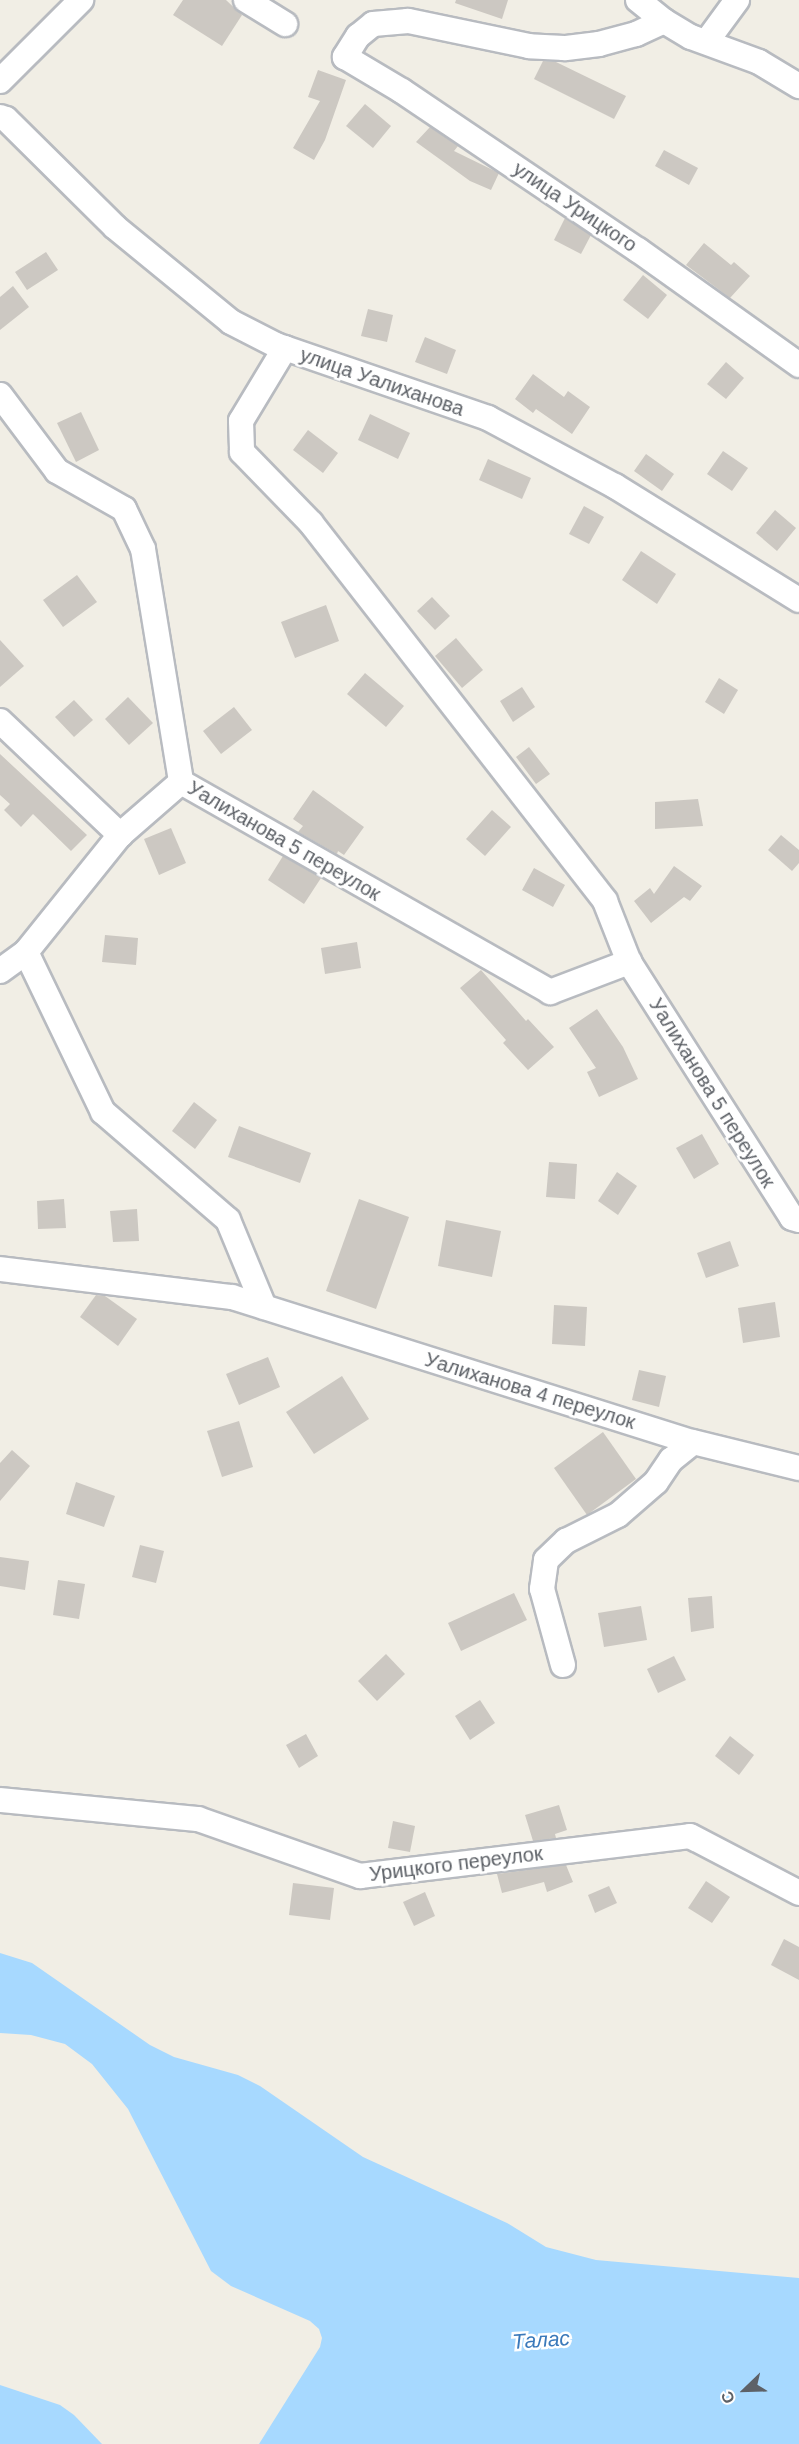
<!DOCTYPE html>
<meta charset="utf-8">
<style>
body{margin:0}
#map{position:relative;width:799px;height:2444px;overflow:hidden;background:#f1eee5;font-family:Helvetica,sans-serif}
div>[style]{position:absolute}
[style*='--x']{left:calc(var(--x)*1px);top:calc(var(--y)*1px);width:calc(var(--w)*1px);rotate:calc(var(--a)*1deg)}
.water>*{inset:0;background:#a7d9ff}
.building>*{inset:0;background:#ccc8c2}
.roads{filter:drop-shadow(2px 0 #b8bbc0) drop-shadow(-2px 0 #b8bbc0) drop-shadow(0 2px #b8bbc0) drop-shadow(0 -2px #b8bbc0)}
.minor>*{height:24px;margin:-12px;padding:0 12px;transform-origin:12px;border-radius:12px;background:#fff}
span{translate:-50% -50%;white-space:nowrap;text-align:center;line-height:1.15;-webkit-text-stroke:5px #fff;paint-order:stroke}
.street-label{font-size:20px;color:#5d6167}
.water-label{font-size:21px;color:#3a79ba;font-style:italic}
.north{position:absolute;left:715px;top:2360px;width:60px;height:60px;-webkit-text-stroke:4px #fff;paint-order:stroke;rotate:247deg;font-size:16px;font-weight:700;line-height:24px;text-align:center;color:#5d6167}
.north::after{content:'';display:block;margin:auto;width:21px;height:27px;background:#5d6167;clip-path:polygon(50% 0,100% 100%,50% 72%,0 100%)}
</style>
<div id="map">
<div class="water">
<div style="clip-path:polygon(0 1953px,32px 1963px,150px 2045px,174px 2057px,238px 2075px,260px 2086px,363px 2157px,507px 2223px,546px 2247px,596px 2260px,799px 2278px,799px 2444px,259px 2444px,320px 2347px,322px 2338px,319px 2329px,310px 2321px,231px 2286px,211px 2271px,128px 2109px,92px 2064px,65px 2044px,31px 2035px,0 2033px)"></div>
<div style="clip-path:polygon(0 2385px,60px 2405px,74px 2415px,102px 2444px,0 2444px)"></div>
</div>
<div class="building">
<div style="clip-path:polygon(183px 0,226px 0,242px 15px,222px 46px,173px 15px)"></div>
<div style="clip-path:polygon(456px 0,508px 0,502px 19px,455px 3px)"></div>
<div style="clip-path:polygon(543px 61px,556px 62px,626px 96px,614px 119px,534px 79px)"></div>
<div style="clip-path:polygon(318px 70px,346px 80px,325px 140px,314px 160px,293px 148px,320px 101px,308px 97px)"></div>
<div style="clip-path:polygon(365px 104px,391px 126px,373px 148px,346px 126px)"></div>
<div style="clip-path:polygon(430px 127px,458px 146px,454px 151px,499px 173px,491px 190px,470px 181px,416px 142px)"></div>
<div style="clip-path:polygon(664px 150px,698px 168px,689px 185px,655px 166px)"></div>
<div style="clip-path:polygon(565px 218px,591px 235px,581px 254px,554px 240px)"></div>
<div style="clip-path:polygon(704px 243px,731px 265px,734px 262px,750px 276px,730px 298px,686px 265px)"></div>
<div style="clip-path:polygon(46px 252px,58px 270px,27px 290px,15px 272px)"></div>
<div style="clip-path:polygon(643px 275px,667px 295px,648px 319px,623px 300px)"></div>
<div style="clip-path:polygon(13px 286px,29px 307px,0 330px,0 297px)"></div>
<div style="clip-path:polygon(368px 309px,393px 315px,387px 342px,361px 336px)"></div>
<div style="clip-path:polygon(425px 337px,456px 350px,447px 374px,415px 362px)"></div>
<div style="clip-path:polygon(726px 362px,744px 378px,726px 399px,707px 384px)"></div>
<div style="clip-path:polygon(533px 374px,564px 397px,568px 391px,590px 407px,572px 434px,536px 409px,533px 413px,515px 399px)"></div>
<div style="clip-path:polygon(81px 412px,99px 450px,76px 462px,57px 423px)"></div>
<div style="clip-path:polygon(370px 414px,410px 433px,398px 459px,358px 440px)"></div>
<div style="clip-path:polygon(308px 430px,338px 453px,323px 473px,293px 450px)"></div>
<div style="clip-path:polygon(723px 451px,748px 468px,732px 491px,707px 474px)"></div>
<div style="clip-path:polygon(646px 454px,674px 474px,662px 491px,634px 471px)"></div>
<div style="clip-path:polygon(488px 459px,531px 478px,522px 499px,479px 480px)"></div>
<div style="clip-path:polygon(584px 506px,604px 517px,589px 544px,569px 534px)"></div>
<div style="clip-path:polygon(775px 510px,796px 528px,777px 551px,756px 533px)"></div>
<div style="clip-path:polygon(641px 551px,676px 574px,657px 604px,622px 580px)"></div>
<div style="clip-path:polygon(77px 575px,97px 602px,63px 627px,43px 600px)"></div>
<div style="clip-path:polygon(432px 597px,450px 616px,435px 630px,417px 611px)"></div>
<div style="clip-path:polygon(326px 605px,339px 641px,295px 658px,281px 622px)"></div>
<div style="clip-path:polygon(456px 638px,483px 670px,462px 688px,435px 656px)"></div>
<div style="clip-path:polygon(0 640px,24px 666px,0 687px)"></div>
<div style="clip-path:polygon(365px 673px,404px 706px,386px 727px,347px 694px)"></div>
<div style="clip-path:polygon(719px 678px,738px 690px,724px 714px,705px 702px)"></div>
<div style="clip-path:polygon(522px 687px,535px 707px,513px 722px,500px 701px)"></div>
<div style="clip-path:polygon(128px 697px,153px 723px,129px 745px,105px 719px)"></div>
<div style="clip-path:polygon(74px 700px,93px 720px,74px 737px,55px 717px)"></div>
<div style="clip-path:polygon(234px 707px,252px 730px,221px 754px,203px 731px)"></div>
<div style="clip-path:polygon(529px 747px,550px 774px,536px 784px,516px 757px)"></div>
<div style="clip-path:polygon(0 754px,87px 835px,71px 851px,33px 814px,21px 827px,4px 810px,10px 804px,0 795px)"></div>
<div style="clip-path:polygon(313px 790px,364px 827px,344px 855px,338px 851px,337px 854px,298px 832px,303px 826px,293px 819px)"></div>
<div style="clip-path:polygon(698px 799px,703px 826px,655px 829px,655px 802px)"></div>
<div style="clip-path:polygon(492px 810px,511px 827px,485px 856px,466px 839px)"></div>
<div style="clip-path:polygon(171px 828px,186px 863px,159px 875px,144px 839px)"></div>
<div style="clip-path:polygon(781px 835px,799px 850px,799px 863px,792px 871px,768px 850px)"></div>
<div style="clip-path:polygon(283px 856px,321px 878px,304px 904px,268px 880px)"></div>
<div style="clip-path:polygon(674px 866px,702px 886px,690px 901px,684px 897px,651px 923px,634px 901px,650px 888px,654px 894px)"></div>
<div style="clip-path:polygon(534px 868px,565px 885px,553px 907px,522px 890px)"></div>
<div style="clip-path:polygon(105px 935px,138px 938px,136px 965px,102px 962px)"></div>
<div style="clip-path:polygon(357px 942px,361px 968px,325px 974px,321px 948px)"></div>
<div style="clip-path:polygon(481px 970px,526px 1021px,528px 1019px,554px 1047px,528px 1070px,503px 1043px,506px 1040px,460px 988px)"></div>
<div style="clip-path:polygon(597px 1009px,623px 1047px,638px 1079px,599px 1097px,587px 1072px,596px 1068px,569px 1028px)"></div>
<div style="clip-path:polygon(194px 1102px,217px 1120px,195px 1149px,172px 1131px)"></div>
<div style="clip-path:polygon(239px 1126px,311px 1153px,300px 1183px,228px 1157px)"></div>
<div style="clip-path:polygon(702px 1134px,719px 1164px,694px 1179px,676px 1148px)"></div>
<div style="clip-path:polygon(549px 1162px,577px 1164px,575px 1199px,546px 1197px)"></div>
<div style="clip-path:polygon(617px 1172px,637px 1186px,618px 1215px,598px 1201px)"></div>
<div style="clip-path:polygon(64px 1199px,66px 1228px,38px 1229px,37px 1201px)"></div>
<div style="clip-path:polygon(359px 1199px,409px 1217px,376px 1309px,326px 1291px)"></div>
<div style="clip-path:polygon(137px 1209px,139px 1241px,113px 1242px,110px 1211px)"></div>
<div style="clip-path:polygon(446px 1220px,501px 1231px,492px 1277px,438px 1266px)"></div>
<div style="clip-path:polygon(730px 1241px,739px 1266px,706px 1278px,697px 1253px)"></div>
<div style="clip-path:polygon(96px 1295px,105px 1296px,137px 1319px,118px 1346px,80px 1317px)"></div>
<div style="clip-path:polygon(775px 1302px,780px 1337px,743px 1343px,738px 1308px)"></div>
<div style="clip-path:polygon(554px 1305px,587px 1307px,585px 1346px,552px 1344px)"></div>
<div style="clip-path:polygon(268px 1357px,280px 1387px,239px 1405px,226px 1374px)"></div>
<div style="clip-path:polygon(639px 1370px,666px 1376px,659px 1407px,632px 1400px)"></div>
<div style="clip-path:polygon(342px 1376px,369px 1419px,314px 1454px,286px 1412px)"></div>
<div style="clip-path:polygon(239px 1421px,253px 1467px,222px 1477px,207px 1431px)"></div>
<div style="clip-path:polygon(603px 1432px,636px 1479px,587px 1515px,554px 1468px)"></div>
<div style="clip-path:polygon(12px 1450px,30px 1466px,0 1501px,0 1463px)"></div>
<div style="clip-path:polygon(76px 1482px,115px 1496px,104px 1527px,66px 1514px)"></div>
<div style="clip-path:polygon(140px 1545px,164px 1551px,156px 1583px,132px 1577px)"></div>
<div style="clip-path:polygon(0 1557px,29px 1561px,25px 1590px,0 1586px)"></div>
<div style="clip-path:polygon(58px 1580px,85px 1584px,79px 1619px,53px 1615px)"></div>
<div style="clip-path:polygon(514px 1593px,527px 1620px,461px 1651px,448px 1623px)"></div>
<div style="clip-path:polygon(712px 1596px,714px 1628px,691px 1632px,688px 1598px)"></div>
<div style="clip-path:polygon(641px 1606px,647px 1640px,604px 1647px,598px 1613px)"></div>
<div style="clip-path:polygon(386px 1654px,405px 1674px,377px 1701px,358px 1681px)"></div>
<div style="clip-path:polygon(674px 1656px,686px 1680px,658px 1693px,647px 1669px)"></div>
<div style="clip-path:polygon(480px 1700px,495px 1723px,470px 1740px,455px 1716px)"></div>
<div style="clip-path:polygon(306px 1734px,318px 1756px,299px 1768px,286px 1745px)"></div>
<div style="clip-path:polygon(730px 1736px,754px 1755px,739px 1775px,715px 1756px)"></div>
<div style="clip-path:polygon(559px 1805px,567px 1830px,555px 1834px,556px 1838px,533px 1841px,525px 1815px)"></div>
<div style="clip-path:polygon(393px 1821px,415px 1826px,410px 1852px,388px 1848px)"></div>
<div style="clip-path:polygon(566px 1865px,573px 1882px,547px 1892px,544px 1882px,502px 1893px,497px 1874px)"></div>
<div style="clip-path:polygon(706px 1881px,730px 1897px,712px 1923px,688px 1908px)"></div>
<div style="clip-path:polygon(293px 1883px,334px 1888px,330px 1920px,289px 1915px)"></div>
<div style="clip-path:polygon(609px 1886px,617px 1903px,595px 1913px,588px 1895px)"></div>
<div style="clip-path:polygon(425px 1892px,435px 1916px,414px 1926px,403px 1902px)"></div>
<div style="clip-path:polygon(784px 1939px,799px 1947px,799px 1980px,771px 1965px)"></div>
</div>
<div class="roads">
<div class="minor">
<div style="--x:246;--y:0;--w:46;--a:31.6"></div>
<div style="--x:638;--y:0;--w:33;--a:39"></div>
<div style="--x:664;--y:21;--w:31;--a:31"></div>
<div style="--x:691;--y:37;--w:72;--a:20.2"></div>
<div style="--x:759;--y:62;--w:47;--a:31"></div>
<div style="--x:664;--y:21;--w:31;--a:155"></div>
<div style="--x:636;--y:34;--w:38;--a:165"></div>
<div style="--x:599;--y:44;--w:35;--a:173"></div>
<div style="--x:564;--y:48;--w:35;--a:-177"></div>
<div style="--x:529;--y:46;--w:124;--a:-168.3"></div>
<div style="--x:408;--y:21;--w:35;--a:175"></div>
<div style="--x:373;--y:24;--w:19;--a:141"></div>
<div style="--x:358;--y:36;--w:25;--a:122"></div>
<div style="--x:345;--y:57;--w:66;--a:30.8"></div>
<div style="--x:402;--y:91;--w:285;--a:34"></div>
<div style="--x:638;--y:250;--w:198;--a:35.5"></div>
<div style="--x:707;--y:41;--w:51;--a:-53.8"></div>
<div style="--x:0;--y:81;--w:115;--a:-45"></div>
<div style="--x:0;--y:117;--w:6;--a:18"></div>
<div style="--x:6;--y:119;--w:153;--a:44.7"></div>
<div style="--x:115;--y:227;--w:150;--a:39.3"></div>
<div style="--x:231;--y:322;--w:51;--a:27.1"></div>
<div style="--x:276;--y:345;--w:224;--a:19"></div>
<div style="--x:488;--y:418;--w:144;--a:28.2"></div>
<div style="--x:615;--y:486;--w:216;--a:31.8"></div>
<div style="--x:285;--y:348;--w:85;--a:121.1"></div>
<div style="--x:241;--y:421;--w:31;--a:88"></div>
<div style="--x:242;--y:452;--w:99;--a:45.8"></div>
<div style="--x:311;--y:523;--w:479;--a:52.1"></div>
<div style="--x:605;--y:901;--w:66;--a:68.5"></div>
<div style="--x:629;--y:962;--w:303;--a:57.5"></div>
<div style="--x:792;--y:1218;--w:7;--a:16"></div>
<div style="--x:0;--y:395;--w:95;--a:53.1"></div>
<div style="--x:57;--y:471;--w:77;--a:29.6"></div>
<div style="--x:124;--y:509;--w:44;--a:64.6"></div>
<div style="--x:143;--y:549;--w:236;--a:80.7"></div>
<div style="--x:181;--y:782;--w:425;--a:29.6"></div>
<div style="--x:550;--y:992;--w:85;--a:-20.8"></div>
<div style="--x:0;--y:721;--w:166;--a:43.5"></div>
<div style="--x:181;--y:782;--w:81;--a:139"></div>
<div style="--x:120;--y:835;--w:150;--a:128.8"></div>
<div style="--x:26;--y:952;--w:178;--a:64.3"></div>
<div style="--x:103;--y:1112;--w:165;--a:40.8"></div>
<div style="--x:228;--y:1220;--w:94;--a:67.5"></div>
<div style="--x:0;--y:971;--w:32;--a:-36"></div>
<div style="--x:0;--y:1269;--w:234;--a:6.9"></div>
<div style="--x:232;--y:1297;--w:483;--a:17.5"></div>
<div style="--x:693;--y:1442;--w:109;--a:13.8"></div>
<div style="--x:563;--y:1665;--w:79;--a:-105.4"></div>
<div style="--x:542;--y:1589;--w:29;--a:-82"></div>
<div style="--x:546;--y:1560;--w:28;--a:-44"></div>
<div style="--x:566;--y:1541;--w:58;--a:-26.6"></div>
<div style="--x:618;--y:1515;--w:50;--a:-41"></div>
<div style="--x:656;--y:1482;--w:27;--a:-56"></div>
<div style="--x:671;--y:1460;--w:28;--a:-39"></div>
<div style="--x:0;--y:1800;--w:199;--a:5.5"></div>
<div style="--x:198;--y:1819;--w:172;--a:19.4"></div>
<div style="--x:360;--y:1876;--w:332;--a:-6.9"></div>
<div style="--x:690;--y:1836;--w:123;--a:27.6"></div>
</div>
</div>
<div class="street-label">
<span style="left:575px;top:207px;rotate:34deg">улица Урицкого</span>
<span style="left:382px;top:382px;rotate:19deg">улица Уалиханова</span>
<span style="left:284px;top:841px;rotate:30deg">Уалиханова 5 переулок</span>
<span style="left:712px;top:1093px;rotate:58deg">Уалиханова 5 переулок</span>
<span style="left:530px;top:1391px;rotate:17deg">Уалиханова 4 переулок</span>
<span style="left:456px;top:1864px;rotate:-7deg">Урицкого переулок</span>
</div>
<div class="water-label">
<span style="left:541px;top:2340px;rotate:-4deg">Талас</span>
</div>
<div class="north">С</div>
</div>
